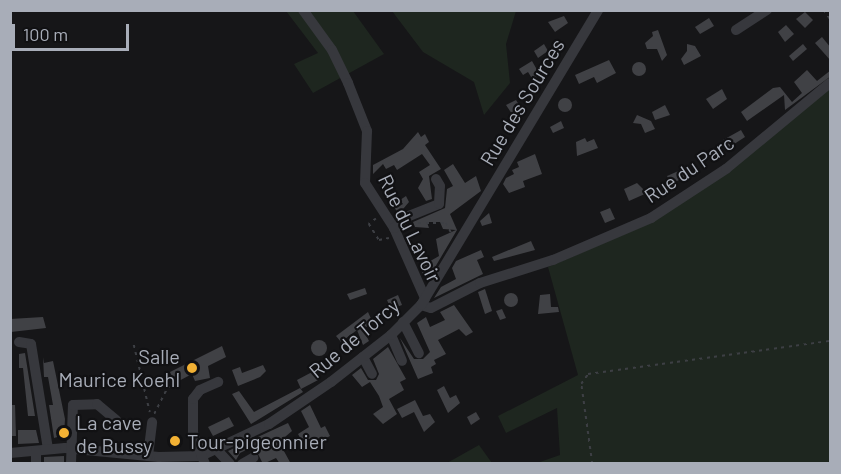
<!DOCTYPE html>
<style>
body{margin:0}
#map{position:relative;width:841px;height:474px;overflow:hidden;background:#161618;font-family:Barlow,sans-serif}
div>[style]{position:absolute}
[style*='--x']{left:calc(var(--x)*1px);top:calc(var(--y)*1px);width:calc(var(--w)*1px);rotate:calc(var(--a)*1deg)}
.green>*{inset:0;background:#1e261f}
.building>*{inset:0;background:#404145}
.round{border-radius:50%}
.path>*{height:1.5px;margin-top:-0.75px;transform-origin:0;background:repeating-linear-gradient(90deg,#3d3f44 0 3px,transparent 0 7.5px)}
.minor>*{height:10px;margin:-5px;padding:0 5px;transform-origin:5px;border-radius:5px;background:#37383d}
.dots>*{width:16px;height:16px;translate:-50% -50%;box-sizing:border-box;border:3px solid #111113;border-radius:50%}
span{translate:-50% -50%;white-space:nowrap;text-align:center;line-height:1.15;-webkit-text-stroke:4.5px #111113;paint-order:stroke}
.street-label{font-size:20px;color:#a8adb8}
.poi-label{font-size:20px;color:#a8adb8}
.right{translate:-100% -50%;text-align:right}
.left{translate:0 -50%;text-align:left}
.frame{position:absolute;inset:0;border:12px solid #a8adb8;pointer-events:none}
.scale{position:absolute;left:12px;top:24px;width:117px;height:27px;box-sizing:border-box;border:3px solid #a8adb8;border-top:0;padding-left:8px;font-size:18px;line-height:21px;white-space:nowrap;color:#a8adb8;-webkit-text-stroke:4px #111113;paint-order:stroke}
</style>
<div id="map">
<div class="green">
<div style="clip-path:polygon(286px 11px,353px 11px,384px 54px,313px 93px,294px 64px,318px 53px)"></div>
<div style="clip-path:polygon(392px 11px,516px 11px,506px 44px,510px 83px,484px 115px,474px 82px,423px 52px)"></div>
<div style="clip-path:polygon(830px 87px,830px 463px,537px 463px,560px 455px,557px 408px,506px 433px,498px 416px,578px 375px,548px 267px,655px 221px)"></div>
<div style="clip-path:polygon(479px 445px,492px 463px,447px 463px)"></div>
</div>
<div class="building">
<div style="clip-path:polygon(805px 12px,813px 20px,805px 28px,796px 19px)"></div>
<div style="clip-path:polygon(564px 16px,568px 23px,555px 32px,548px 22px)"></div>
<div style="clip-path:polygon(709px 18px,714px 26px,700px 34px,695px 27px)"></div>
<div style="clip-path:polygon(786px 25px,794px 34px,785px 42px,778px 32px)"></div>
<div style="clip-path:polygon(658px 30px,667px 55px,662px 61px,657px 49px,647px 49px,645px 43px,653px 36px,652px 32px)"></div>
<div style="clip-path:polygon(822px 37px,831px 48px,831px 61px,815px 43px)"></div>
<div style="clip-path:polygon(544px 44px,548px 51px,538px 58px,534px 51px)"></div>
<div style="clip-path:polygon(687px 44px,695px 46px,701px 56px,684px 65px,681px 59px,687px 51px)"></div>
<div style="clip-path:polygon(803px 44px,807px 49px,793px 61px,789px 56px)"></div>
<div style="clip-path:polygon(609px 60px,616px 73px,597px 83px,594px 77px,579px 84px,575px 75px)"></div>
<div style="clip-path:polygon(532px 61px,540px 75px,533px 80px,528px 72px,523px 75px,519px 69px)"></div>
<div class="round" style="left:632px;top:62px;width:14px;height:14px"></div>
<div style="clip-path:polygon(807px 70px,817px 81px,831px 70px,831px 76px,785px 110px,784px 95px,747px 121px,741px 112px,773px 88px,780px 87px,792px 102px,802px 93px,794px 82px)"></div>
<div style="clip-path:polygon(722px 89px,727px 99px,713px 109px,706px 99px)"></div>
<div class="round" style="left:558px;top:98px;width:14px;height:14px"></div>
<div style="clip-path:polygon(516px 100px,521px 108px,512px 114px,506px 105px)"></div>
<div style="clip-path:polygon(665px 105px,670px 115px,655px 120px,652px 112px)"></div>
<div style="clip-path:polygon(637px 115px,651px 121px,655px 129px,645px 133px,641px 124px,633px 123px)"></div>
<div style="clip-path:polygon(561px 121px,564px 128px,553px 133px,550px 127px)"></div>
<div style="clip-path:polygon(741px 130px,745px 137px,728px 148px,723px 140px)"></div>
<div style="clip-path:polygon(418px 132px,421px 137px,425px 134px,429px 142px,425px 145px,441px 169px,429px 176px,432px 199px,426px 201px,418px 188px,423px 179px,419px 172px,430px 165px,422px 154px,397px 170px,394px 165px,386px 169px,383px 164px,373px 174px,373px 165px,403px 149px)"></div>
<div style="clip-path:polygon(585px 138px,587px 142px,594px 139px,598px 148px,577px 156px,576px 142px)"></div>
<div style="clip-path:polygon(535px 154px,542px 174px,523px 181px,525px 187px,509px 193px,503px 184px,506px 178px,514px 174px,512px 170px,519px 167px,517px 162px)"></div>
<div style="clip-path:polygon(453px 164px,465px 183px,476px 176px,481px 191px,450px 214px,457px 230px,434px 269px,426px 275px,426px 282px,420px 267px,439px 256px,436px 239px,456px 230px,443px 229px,440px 222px,427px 222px,429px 228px,415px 227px,413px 222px,445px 208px,447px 189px,453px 186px,444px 170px)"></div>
<div style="clip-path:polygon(683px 169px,687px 176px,671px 184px,667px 176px)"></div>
<div style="clip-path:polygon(637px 183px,647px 193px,629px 201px,624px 189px)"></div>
<div style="clip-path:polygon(406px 196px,409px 202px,398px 215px,395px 208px,403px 204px,400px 200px)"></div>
<div style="clip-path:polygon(610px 208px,615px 219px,605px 223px,600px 212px)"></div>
<div style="clip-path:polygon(489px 213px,492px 223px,482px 226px,480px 221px)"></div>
<div style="clip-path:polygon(531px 241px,535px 250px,494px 261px,492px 257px)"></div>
<div style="clip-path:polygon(481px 250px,484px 257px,477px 260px,483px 274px,434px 298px,441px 287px,456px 279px,452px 268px,456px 261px)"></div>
<div style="clip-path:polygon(365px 288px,367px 294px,350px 300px,347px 294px)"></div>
<div style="clip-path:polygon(485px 289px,492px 311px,485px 314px,478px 292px)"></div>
<div class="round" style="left:504px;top:293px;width:14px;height:14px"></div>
<div style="clip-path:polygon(550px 294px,551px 307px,558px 307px,559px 312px,538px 314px,540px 295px)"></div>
<div style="clip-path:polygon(398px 295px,402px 305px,391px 309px,387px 300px)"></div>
<div style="clip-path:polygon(454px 305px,473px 332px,466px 336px,459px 329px,438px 340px,446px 354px,434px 360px,436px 364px,431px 367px,433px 373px,418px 379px,400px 338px,414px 359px,423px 359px,430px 352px,417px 323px,426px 317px,430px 327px,445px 320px,440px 312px)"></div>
<div style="clip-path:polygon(502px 309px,506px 318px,500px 320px,496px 311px)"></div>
<div style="clip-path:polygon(368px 312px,373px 323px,363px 329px,369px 341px,363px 345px,357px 330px,341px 342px,336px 336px)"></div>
<div style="clip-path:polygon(43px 317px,46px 328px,11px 332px,10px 319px)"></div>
<div class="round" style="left:311px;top:340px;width:16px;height:16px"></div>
<div style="clip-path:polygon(222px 346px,226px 357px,208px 366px,210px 378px,195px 381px,192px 374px,175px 383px,170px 372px)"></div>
<div style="clip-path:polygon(388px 347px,406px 379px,400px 382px,404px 390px,389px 399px,397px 414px,383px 424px,373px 414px,383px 407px,379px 396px,370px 382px,362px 387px,352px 375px,361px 368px,368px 380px,376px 380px,379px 374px,373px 359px)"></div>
<div style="clip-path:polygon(25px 353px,35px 416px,28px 416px,23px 368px,19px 368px,19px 354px)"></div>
<div style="clip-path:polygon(43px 357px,44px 363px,53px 361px,65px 419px,64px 435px,54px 438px,49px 405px,53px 405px,48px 377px,44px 377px)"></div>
<div style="clip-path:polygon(263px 365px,266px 371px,260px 377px,238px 386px,232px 370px,240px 367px,242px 373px)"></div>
<div style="clip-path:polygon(314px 371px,320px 379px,301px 389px,297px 380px)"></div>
<div style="clip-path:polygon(444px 386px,450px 398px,456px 395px,460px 403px,448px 413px,437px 390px)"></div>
<div style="clip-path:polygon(300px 388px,303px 392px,251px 424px,232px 394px,239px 391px,254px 412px)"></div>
<div style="clip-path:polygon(415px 400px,423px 416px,430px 414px,435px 422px,424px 432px,414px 412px,402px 418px,397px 409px)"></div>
<div style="clip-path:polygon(10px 405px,15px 405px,16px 436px,10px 436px)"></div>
<div style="clip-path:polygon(310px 405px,321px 428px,325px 426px,330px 436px,306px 449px,298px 434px,309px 427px,301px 411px)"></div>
<div style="clip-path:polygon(476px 412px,480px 419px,471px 425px,467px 417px)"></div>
<div style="clip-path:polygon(229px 417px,234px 426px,213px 436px,208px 427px)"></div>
<div style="clip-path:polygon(288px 423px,292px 431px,279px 442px,291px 464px,280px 464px,276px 458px,263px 464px,254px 446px,240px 453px,236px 460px,228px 451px)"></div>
<div style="clip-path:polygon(18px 430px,36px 430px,39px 443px,18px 444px)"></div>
<div class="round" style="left:169.5px;top:435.5px;width:11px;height:11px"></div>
<div style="clip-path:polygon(64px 456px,64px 464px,44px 464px,44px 457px)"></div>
</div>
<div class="path">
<div style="--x:824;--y:10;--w:11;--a:56"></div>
<div style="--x:376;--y:219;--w:9;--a:144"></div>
<div style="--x:369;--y:224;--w:19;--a:58"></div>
<div style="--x:379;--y:240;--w:10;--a:-11"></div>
<div style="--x:418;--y:223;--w:28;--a:0"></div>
<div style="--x:446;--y:223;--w:15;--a:62"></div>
<div style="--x:134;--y:345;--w:69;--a:76.6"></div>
<div style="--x:154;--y:414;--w:29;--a:-63"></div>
<div style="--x:167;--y:388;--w:9;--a:-27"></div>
<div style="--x:592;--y:464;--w:81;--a:-97.8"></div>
<div style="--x:581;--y:384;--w:12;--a:-55"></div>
<div style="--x:588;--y:374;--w:244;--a:-7.8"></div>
</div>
<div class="minor">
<div style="--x:303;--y:10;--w:49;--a:54.1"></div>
<div style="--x:332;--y:50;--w:37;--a:64"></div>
<div style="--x:348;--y:83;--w:52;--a:68.4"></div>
<div style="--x:367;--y:131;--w:52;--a:92.2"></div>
<div style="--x:365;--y:183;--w:54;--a:57.2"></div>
<div style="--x:394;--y:228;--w:77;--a:66.1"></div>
<div style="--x:736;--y:30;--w:37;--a:-33"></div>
<div style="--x:394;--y:228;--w:19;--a:-39"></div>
<div style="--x:409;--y:216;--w:32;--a:-22"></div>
<div style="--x:439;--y:204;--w:18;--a:-87"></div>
<div style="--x:440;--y:186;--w:8;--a:-120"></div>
<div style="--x:421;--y:305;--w:10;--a:17"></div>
<div style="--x:431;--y:308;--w:55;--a:-27"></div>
<div style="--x:480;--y:283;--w:77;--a:-17.5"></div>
<div style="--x:553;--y:260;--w:107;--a:-23.2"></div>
<div style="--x:651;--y:218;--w:90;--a:-33.2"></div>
<div style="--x:726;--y:169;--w:135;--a:-39.6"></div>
<div style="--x:403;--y:322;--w:35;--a:63"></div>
<div style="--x:391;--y:335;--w:28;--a:67"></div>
<div style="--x:19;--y:342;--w:12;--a:9"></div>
<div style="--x:31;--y:344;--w:106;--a:80.8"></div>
<div style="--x:363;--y:357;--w:19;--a:62"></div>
<div style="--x:217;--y:450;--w:19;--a:47"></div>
<div style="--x:10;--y:453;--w:55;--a:-5.2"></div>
<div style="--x:65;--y:448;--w:94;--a:5.5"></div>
<div style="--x:159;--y:457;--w:42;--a:-1.4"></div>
<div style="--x:201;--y:456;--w:75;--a:-25.2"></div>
<div style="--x:269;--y:424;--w:75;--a:-34.1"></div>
<div style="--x:331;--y:382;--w:76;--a:-38.1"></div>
<div style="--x:391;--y:335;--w:42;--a:-45"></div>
<div style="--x:421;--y:305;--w:344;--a:-59"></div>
<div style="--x:148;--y:456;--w:34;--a:-83"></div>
<div style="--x:36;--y:464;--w:13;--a:-90"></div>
<div style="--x:71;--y:464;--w:59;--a:-88.1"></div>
<div style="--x:73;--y:405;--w:24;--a:-2"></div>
<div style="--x:97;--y:404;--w:25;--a:40"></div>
<div style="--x:205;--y:464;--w:34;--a:-111"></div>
<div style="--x:193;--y:432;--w:33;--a:-90"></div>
<div style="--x:193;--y:399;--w:11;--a:-52"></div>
<div style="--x:200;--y:390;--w:20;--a:-24"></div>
<div style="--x:242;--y:464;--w:13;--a:-29"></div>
</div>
<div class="dots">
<div style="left:192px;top:368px;background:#f2b134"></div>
<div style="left:64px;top:433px;background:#f2b134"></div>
<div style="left:175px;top:441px;background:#f2b134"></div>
</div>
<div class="street-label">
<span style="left:522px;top:102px;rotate:-59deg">Rue des Sources</span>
<span style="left:689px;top:169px;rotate:-34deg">Rue du Parc</span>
<span style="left:410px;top:228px;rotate:64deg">Rue du Lavoir</span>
<span style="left:354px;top:338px;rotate:-40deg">Rue de Torcy</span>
</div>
<div class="poi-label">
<span class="right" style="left:180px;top:368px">Salle<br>Maurice Koehl</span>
<span class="left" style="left:76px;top:434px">La cave<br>de Bussy</span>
<span class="left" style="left:187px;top:441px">Tour-pigeonnier</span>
</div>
<div class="frame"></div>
<div class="scale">100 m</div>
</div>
